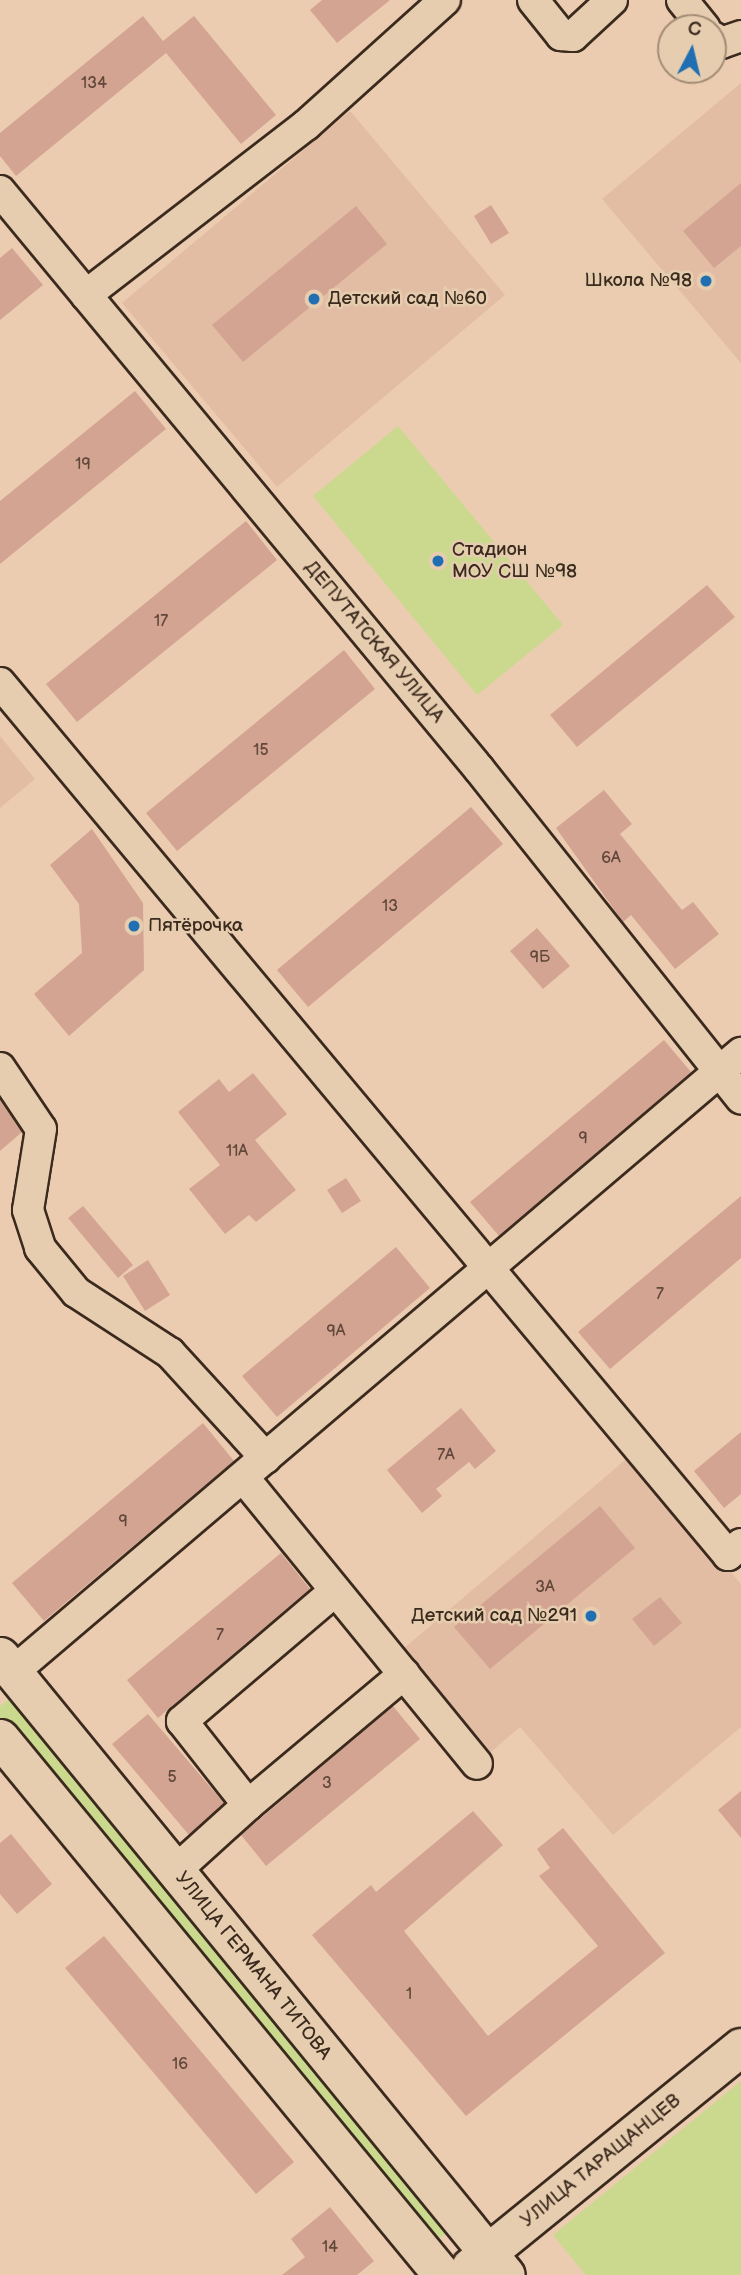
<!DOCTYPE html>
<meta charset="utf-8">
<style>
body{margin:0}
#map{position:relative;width:741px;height:2275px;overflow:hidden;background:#ecccb0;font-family:"Balsamiq Sans",sans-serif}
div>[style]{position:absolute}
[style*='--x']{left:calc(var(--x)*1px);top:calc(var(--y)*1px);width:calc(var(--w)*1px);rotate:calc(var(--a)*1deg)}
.built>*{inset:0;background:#e2bda4}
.green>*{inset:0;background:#cad98d}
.building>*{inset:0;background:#d4a492}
.roads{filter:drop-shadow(2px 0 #3b2a1e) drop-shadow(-2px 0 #3b2a1e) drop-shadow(0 2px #3b2a1e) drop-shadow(0 -2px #3b2a1e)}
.minor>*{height:30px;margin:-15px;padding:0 15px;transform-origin:15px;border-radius:15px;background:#e7cdaf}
.tertiary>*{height:37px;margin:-18.5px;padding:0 18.5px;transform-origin:18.5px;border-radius:18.5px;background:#e7cdaf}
.dots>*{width:19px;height:19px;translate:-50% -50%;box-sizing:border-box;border:4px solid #e7cdaf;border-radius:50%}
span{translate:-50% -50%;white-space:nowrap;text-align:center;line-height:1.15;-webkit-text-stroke:5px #e7cdaf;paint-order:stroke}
.number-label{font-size:16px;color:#61483b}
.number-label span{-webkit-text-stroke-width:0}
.poi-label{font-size:19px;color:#3b2a1e}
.right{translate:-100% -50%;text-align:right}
.left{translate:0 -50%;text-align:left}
.street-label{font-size:19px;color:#3b2a1e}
.north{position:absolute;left:657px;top:14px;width:70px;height:70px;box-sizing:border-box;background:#e7cdaf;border:2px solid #a28c75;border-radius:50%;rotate:7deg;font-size:19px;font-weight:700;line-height:28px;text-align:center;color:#3b2a1e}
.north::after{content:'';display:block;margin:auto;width:24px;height:32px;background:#1f6fb2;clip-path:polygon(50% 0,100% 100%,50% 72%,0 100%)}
</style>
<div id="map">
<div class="built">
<div style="clip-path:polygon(741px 83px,741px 363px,602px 199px)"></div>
<div style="clip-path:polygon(350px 111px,505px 295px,277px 487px,122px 303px)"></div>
<div style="clip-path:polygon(0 736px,35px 779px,0 808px)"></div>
<div style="clip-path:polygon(631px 1455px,741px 1584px,741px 1727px,613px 1835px,520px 1727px,491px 1752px,403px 1649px)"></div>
</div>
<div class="green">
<div style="clip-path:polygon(398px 426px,563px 625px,477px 695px,313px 496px)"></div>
<div style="clip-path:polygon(12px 1697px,448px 2232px,430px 2245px,0 1724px,0 1706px)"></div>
<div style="clip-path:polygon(741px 2081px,741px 2275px,586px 2275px,553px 2235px)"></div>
</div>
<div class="building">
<div style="clip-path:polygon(322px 0,390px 0,337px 43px,310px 10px)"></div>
<div style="clip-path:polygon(143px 16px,163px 41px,194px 16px,276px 115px,241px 144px,166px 53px,16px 176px,0 156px,0 133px)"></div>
<div style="clip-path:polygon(741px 183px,741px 246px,714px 268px,683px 231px)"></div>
<div style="clip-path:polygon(491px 205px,509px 233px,491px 244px,474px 216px)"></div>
<div style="clip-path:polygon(356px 206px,387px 244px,243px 362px,212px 325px)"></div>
<div style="clip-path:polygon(12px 248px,43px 285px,0 320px,0 258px)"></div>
<div style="clip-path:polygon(135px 391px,166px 429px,0 564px,0 501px)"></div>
<div style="clip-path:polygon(246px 521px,277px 560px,77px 722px,46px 684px)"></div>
<div style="clip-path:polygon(707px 585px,735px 617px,577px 747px,550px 715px)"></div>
<div style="clip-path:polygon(344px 650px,375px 689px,177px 851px,146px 813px)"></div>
<div style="clip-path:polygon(604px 790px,632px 824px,620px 834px,682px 910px,693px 902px,719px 934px,675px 969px,631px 915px,623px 922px,556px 828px)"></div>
<div style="clip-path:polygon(471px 807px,503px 844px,308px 1007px,277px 970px)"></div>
<div style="clip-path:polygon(92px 829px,143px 903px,144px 970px,69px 1036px,34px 994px,82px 953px,79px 904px,50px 865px)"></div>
<div style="clip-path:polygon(537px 928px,570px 966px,543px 989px,510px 951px)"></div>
<div style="clip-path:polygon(664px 1040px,691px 1072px,499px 1236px,470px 1202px)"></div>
<div style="clip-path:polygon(253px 1073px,287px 1114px,255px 1140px,296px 1190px,256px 1222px,249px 1215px,225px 1234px,189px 1189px,220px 1165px,178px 1112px,219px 1079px,229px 1092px)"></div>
<div style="clip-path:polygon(0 1099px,22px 1132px,0 1151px)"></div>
<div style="clip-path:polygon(346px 1178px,361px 1201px,342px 1213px,327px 1190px)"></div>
<div style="clip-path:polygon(741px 1196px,741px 1258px,610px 1369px,578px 1332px)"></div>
<div style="clip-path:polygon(83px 1206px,133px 1265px,118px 1278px,68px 1218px)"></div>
<div style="clip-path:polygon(396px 1247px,430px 1288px,277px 1417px,242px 1376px)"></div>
<div style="clip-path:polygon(148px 1260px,170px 1295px,145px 1311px,123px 1276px)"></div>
<div style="clip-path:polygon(461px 1408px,496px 1451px,475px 1469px,469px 1462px,436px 1489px,442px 1496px,422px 1513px,387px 1470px)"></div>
<div style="clip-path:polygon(203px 1423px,234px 1461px,44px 1621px,12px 1583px)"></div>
<div style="clip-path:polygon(741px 1432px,741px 1494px,724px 1508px,694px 1471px)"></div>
<div style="clip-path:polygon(600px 1506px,635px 1548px,490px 1669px,454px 1627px)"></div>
<div style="clip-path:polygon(281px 1553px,310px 1589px,158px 1718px,127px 1680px)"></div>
<div style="clip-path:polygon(660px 1597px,682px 1623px,654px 1646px,632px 1619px)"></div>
<div style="clip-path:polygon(393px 1706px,420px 1739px,266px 1866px,241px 1835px)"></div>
<div style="clip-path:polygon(148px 1714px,224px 1803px,189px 1835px,112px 1744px)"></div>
<div style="clip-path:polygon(741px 1791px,741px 1838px,718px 1810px)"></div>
<div style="clip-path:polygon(473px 1811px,503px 1845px,404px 1931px,488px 2036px,598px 1946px,539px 1876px,550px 1868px,537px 1849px,563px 1828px,665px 1953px,466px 2116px,312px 1935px,371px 1885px,376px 1892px)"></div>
<div style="clip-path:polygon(11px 1834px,52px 1884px,17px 1914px,0 1894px,0 1843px)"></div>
<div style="clip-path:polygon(104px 1936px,294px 2162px,256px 2194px,65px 1968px)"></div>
<div style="clip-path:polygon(330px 2207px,374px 2261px,357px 2275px,282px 2275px,305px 2257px,291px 2239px)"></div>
</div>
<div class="roads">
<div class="minor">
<div style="--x:533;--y:0;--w:45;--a:51.3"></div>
<div style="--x:561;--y:35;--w:12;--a:5"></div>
<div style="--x:573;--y:36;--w:53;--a:-42.7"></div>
<div style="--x:682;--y:0;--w:36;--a:51"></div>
<div style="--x:713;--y:37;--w:10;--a:37"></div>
<div style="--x:721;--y:43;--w:21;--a:-19"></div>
<div style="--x:0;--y:191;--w:751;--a:50.35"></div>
<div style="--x:479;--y:769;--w:421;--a:51.5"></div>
<div style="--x:86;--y:295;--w:278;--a:-37.7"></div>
<div style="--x:306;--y:125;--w:187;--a:-42"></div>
<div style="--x:0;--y:683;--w:1136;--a:50.14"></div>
<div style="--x:728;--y:1555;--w:17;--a:-40"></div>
<div style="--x:0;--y:1068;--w:73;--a:56.1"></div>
<div style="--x:41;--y:1129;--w:82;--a:99.1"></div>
<div style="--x:28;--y:1210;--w:40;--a:72"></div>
<div style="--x:40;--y:1248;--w:57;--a:50.7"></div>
<div style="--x:76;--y:1292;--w:112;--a:33"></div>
<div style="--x:170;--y:1353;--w:142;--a:47.6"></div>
<div style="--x:243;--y:1477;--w:370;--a:50.8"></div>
<div style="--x:335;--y:1591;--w:201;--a:139.6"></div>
<div style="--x:182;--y:1721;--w:107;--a:51.8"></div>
<div style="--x:248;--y:1805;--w:204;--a:-40"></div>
<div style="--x:13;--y:1672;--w:956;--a:-40.37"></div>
<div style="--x:175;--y:1871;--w:98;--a:-42.1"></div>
</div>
<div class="tertiary">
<div style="--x:0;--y:1656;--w:799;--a:50.74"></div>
<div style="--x:0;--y:1738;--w:696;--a:50.54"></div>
<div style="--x:470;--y:2267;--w:349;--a:-39.1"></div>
</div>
</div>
<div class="dots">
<div style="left:706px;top:281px;background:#1f6fb2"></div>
<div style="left:314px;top:299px;background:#1f6fb2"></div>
<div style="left:438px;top:561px;background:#1f6fb2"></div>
<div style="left:134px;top:926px;background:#1f6fb2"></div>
<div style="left:591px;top:1616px;background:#1f6fb2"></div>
</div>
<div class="number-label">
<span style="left:94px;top:84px">134</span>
<span style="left:83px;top:465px">19</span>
<span style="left:161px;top:622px">17</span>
<span style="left:261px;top:751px">15</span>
<span style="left:611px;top:859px">6А</span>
<span style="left:390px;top:907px">13</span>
<span style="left:540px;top:958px">9Б</span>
<span style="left:583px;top:1139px">9</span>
<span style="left:237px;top:1152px">11А</span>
<span style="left:660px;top:1295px">7</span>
<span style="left:336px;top:1332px">9А</span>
<span style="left:446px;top:1456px">7А</span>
<span style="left:123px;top:1522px">9</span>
<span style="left:545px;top:1588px">3А</span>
<span style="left:220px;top:1636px">7</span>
<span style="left:172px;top:1778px">5</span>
<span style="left:327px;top:1784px">3</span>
<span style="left:409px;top:1995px">1</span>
<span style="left:180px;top:2065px">16</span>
<span style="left:330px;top:2248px">14</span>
</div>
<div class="poi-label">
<span class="right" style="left:692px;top:281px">Школа №98</span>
<span class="left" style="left:328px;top:299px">Детский сад №60</span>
<span class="left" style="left:452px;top:561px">Стадион<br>МОУ СШ №98</span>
<span class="left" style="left:148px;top:926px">Пятёрочка</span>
<span class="right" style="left:577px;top:1616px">Детский сад №291</span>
</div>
<div class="street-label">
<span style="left:374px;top:642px;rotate:50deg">ДЕПУТАТСКАЯ УЛИЦА</span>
<span style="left:253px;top:1966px;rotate:51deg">УЛИЦА ГЕРМАНА ТИТОВА</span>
<span style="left:601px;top:2161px;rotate:-39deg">УЛИЦА ТАРАЩАНЦЕВ</span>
</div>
<div class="north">С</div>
</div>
